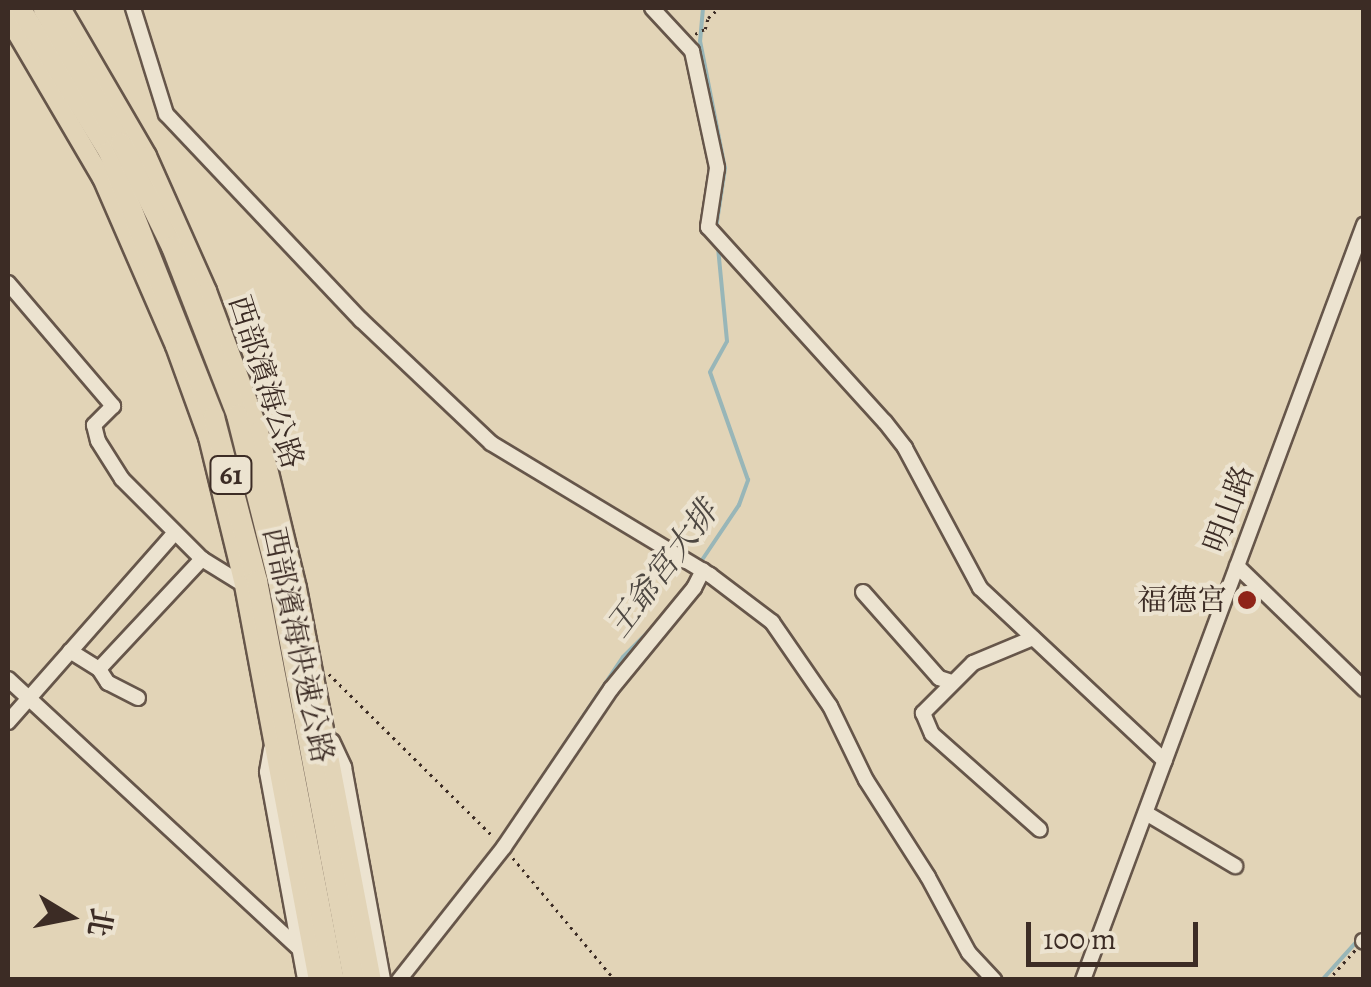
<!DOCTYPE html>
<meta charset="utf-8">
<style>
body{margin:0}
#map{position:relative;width:1371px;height:987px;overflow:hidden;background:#e2d4b7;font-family:Alegreya,"Noto Serif TC",serif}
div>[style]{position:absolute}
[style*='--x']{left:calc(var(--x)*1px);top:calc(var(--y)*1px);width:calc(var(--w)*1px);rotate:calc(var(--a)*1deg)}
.stream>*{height:4px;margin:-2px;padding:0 2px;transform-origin:2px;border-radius:2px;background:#98b6b8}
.path>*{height:2.5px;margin-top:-1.25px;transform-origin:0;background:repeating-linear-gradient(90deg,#3c2c25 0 2.5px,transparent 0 7.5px)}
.roads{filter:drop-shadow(2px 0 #66564a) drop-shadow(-2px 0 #66564a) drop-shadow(0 2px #66564a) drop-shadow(0 -2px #66564a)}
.minor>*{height:14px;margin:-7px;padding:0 7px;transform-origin:7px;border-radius:7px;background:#ece3d0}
.major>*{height:18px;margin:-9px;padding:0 9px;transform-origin:9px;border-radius:9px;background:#e2d4b7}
.highway>*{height:20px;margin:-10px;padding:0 10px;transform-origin:10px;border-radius:10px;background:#e2d4b7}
.dots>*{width:28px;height:28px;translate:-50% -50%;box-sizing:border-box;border:5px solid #ece3d0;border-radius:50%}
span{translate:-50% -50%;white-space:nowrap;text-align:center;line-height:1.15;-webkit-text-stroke:8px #ece3d0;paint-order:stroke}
.shield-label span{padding:2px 8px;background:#ece3d0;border:2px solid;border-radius:8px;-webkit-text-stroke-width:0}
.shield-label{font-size:28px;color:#3c2c25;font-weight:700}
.street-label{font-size:30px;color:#3c2c25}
.poi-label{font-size:30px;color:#3c2c25}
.right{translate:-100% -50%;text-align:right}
.water-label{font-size:32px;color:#4e4842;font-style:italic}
.frame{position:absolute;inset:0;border:10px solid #3c2c25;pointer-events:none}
.north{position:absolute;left:20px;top:867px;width:100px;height:100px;-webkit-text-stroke:8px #ece3d0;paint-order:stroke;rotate:100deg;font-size:28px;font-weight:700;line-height:40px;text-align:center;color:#3c2c25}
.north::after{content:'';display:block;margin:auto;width:35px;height:45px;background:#3c2c25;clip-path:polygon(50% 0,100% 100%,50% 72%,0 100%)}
.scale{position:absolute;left:1026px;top:922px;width:172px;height:45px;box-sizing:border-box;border:5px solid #3c2c25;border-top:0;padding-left:12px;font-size:30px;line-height:35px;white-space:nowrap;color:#3c2c25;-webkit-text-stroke:8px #ece3d0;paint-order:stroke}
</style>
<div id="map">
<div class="stream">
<div style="--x:703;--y:8;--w:33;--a:95"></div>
<div style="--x:700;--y:41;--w:129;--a:78.9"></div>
<div style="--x:725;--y:168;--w:61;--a:98.5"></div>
<div style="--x:700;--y:563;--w:70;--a:-56.1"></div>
<div style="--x:739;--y:505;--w:27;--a:-70"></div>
<div style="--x:748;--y:480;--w:114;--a:-109.4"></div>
<div style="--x:710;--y:372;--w:35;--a:-61"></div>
<div style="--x:727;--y:341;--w:94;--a:-95.5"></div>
<div style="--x:675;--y:600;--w:26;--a:-51"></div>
<div style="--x:527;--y:800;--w:172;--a:-56.1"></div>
<div style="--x:623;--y:657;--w:48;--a:-45"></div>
<div style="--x:1322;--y:980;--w:55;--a:-47.9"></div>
</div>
<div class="path">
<div style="--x:695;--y:34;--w:11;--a:-27"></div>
<div style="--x:705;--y:29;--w:11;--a:-75"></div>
<div style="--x:708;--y:18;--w:15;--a:-42"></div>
<div style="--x:329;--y:674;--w:232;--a:44.7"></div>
<div style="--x:513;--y:858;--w:159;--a:50.1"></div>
<div style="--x:1328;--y:980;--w:42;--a:-47.9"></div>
</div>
<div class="roads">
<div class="minor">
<div style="--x:133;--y:8;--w:111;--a:72.7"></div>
<div style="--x:166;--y:114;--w:284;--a:46.6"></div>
<div style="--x:361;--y:320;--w:179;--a:43.4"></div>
<div style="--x:491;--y:443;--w:256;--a:31.1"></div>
<div style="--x:710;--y:575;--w:78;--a:37.2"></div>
<div style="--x:772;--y:622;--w:102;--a:55.4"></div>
<div style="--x:830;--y:706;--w:82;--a:64.1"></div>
<div style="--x:866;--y:780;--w:115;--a:57.4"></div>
<div style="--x:928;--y:877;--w:86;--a:61.7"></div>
<div style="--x:969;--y:953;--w:37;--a:47"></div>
<div style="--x:652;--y:8;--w:59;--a:47.1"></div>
<div style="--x:692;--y:51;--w:120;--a:77.9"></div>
<div style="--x:717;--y:168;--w:60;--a:98.7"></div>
<div style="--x:708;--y:227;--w:263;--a:47.8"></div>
<div style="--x:885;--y:422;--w:33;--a:52"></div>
<div style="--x:905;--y:448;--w:159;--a:61.8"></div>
<div style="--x:980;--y:588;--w:253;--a:43.1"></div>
<div style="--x:8;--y:283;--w:162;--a:49.5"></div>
<div style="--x:113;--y:406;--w:27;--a:135"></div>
<div style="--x:94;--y:425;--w:16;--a:76"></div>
<div style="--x:98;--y:441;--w:45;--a:57.7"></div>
<div style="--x:122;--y:479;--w:113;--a:45"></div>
<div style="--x:202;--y:559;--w:49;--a:31.8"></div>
<div style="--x:1237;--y:566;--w:177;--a:44.1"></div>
<div style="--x:863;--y:592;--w:115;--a:48.5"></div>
<div style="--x:939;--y:678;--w:13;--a:18"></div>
<div style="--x:1033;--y:638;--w:65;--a:157.4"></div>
<div style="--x:973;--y:663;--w:71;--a:135"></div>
<div style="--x:923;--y:713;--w:23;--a:67"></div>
<div style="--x:932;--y:734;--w:144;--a:41.6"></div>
<div style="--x:70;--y:651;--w:34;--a:32"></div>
<div style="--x:8;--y:679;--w:396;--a:42.8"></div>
<div style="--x:138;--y:698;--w:34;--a:-153"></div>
<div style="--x:108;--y:683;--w:17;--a:-123"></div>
<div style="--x:99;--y:669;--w:151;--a:-46.9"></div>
<div style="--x:8;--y:722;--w:251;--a:-48.6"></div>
<div style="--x:332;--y:741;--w:29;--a:65"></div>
<div style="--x:344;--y:767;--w:217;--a:79.6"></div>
<div style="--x:271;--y:749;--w:23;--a:100"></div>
<div style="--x:267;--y:772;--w:211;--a:79.6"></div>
<div style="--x:1146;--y:813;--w:104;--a:30.8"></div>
<div style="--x:1363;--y:941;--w:1;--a:45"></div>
<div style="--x:399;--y:980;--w:169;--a:-51.7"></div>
<div style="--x:504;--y:847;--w:191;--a:-55.9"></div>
<div style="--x:611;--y:689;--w:131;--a:-50.6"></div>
<div style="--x:694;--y:588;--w:20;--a:-63"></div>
<div style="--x:1083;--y:980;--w:806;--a:-69.59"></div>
</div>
<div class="major">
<div style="--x:61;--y:8;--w:171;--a:59.8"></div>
<div style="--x:147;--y:156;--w:148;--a:66"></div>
<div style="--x:207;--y:291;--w:149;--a:69.6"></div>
<div style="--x:259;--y:431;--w:162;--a:76.4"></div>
<div style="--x:297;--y:588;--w:399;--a:79.2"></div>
<div style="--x:8;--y:18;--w:186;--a:59.6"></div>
<div style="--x:102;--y:178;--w:183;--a:66.5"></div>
<div style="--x:175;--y:346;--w:97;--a:70.1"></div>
<div style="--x:208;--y:437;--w:152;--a:76.3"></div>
<div style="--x:244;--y:585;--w:402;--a:79.4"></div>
</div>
<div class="highway">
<div style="--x:20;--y:8;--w:169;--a:58.3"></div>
<div style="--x:109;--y:152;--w:285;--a:68.4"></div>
<div style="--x:214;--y:417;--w:170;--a:75.3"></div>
<div style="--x:257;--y:581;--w:406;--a:79.1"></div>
<div style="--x:43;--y:8;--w:156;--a:60"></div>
<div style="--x:121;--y:143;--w:116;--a:63.9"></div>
<div style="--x:172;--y:247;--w:180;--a:68.8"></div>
<div style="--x:237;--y:415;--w:174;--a:76"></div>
<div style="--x:279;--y:584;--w:403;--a:79.3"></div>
</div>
</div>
<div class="dots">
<div style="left:1247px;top:600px;background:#8f2418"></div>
</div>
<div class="shield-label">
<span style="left:231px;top:475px">61</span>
</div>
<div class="street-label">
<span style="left:266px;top:382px;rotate:72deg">西部濱海公路</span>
<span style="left:1229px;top:509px;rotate:-70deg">明山路</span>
<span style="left:298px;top:645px;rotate:78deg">西部濱海快速公路</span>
</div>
<div class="poi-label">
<span class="right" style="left:1227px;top:600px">福德宮</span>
</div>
<div class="water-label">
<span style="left:662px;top:569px;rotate:-53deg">王爺宮大排</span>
</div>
<div class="frame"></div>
<div class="north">北</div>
<div class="scale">100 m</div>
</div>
